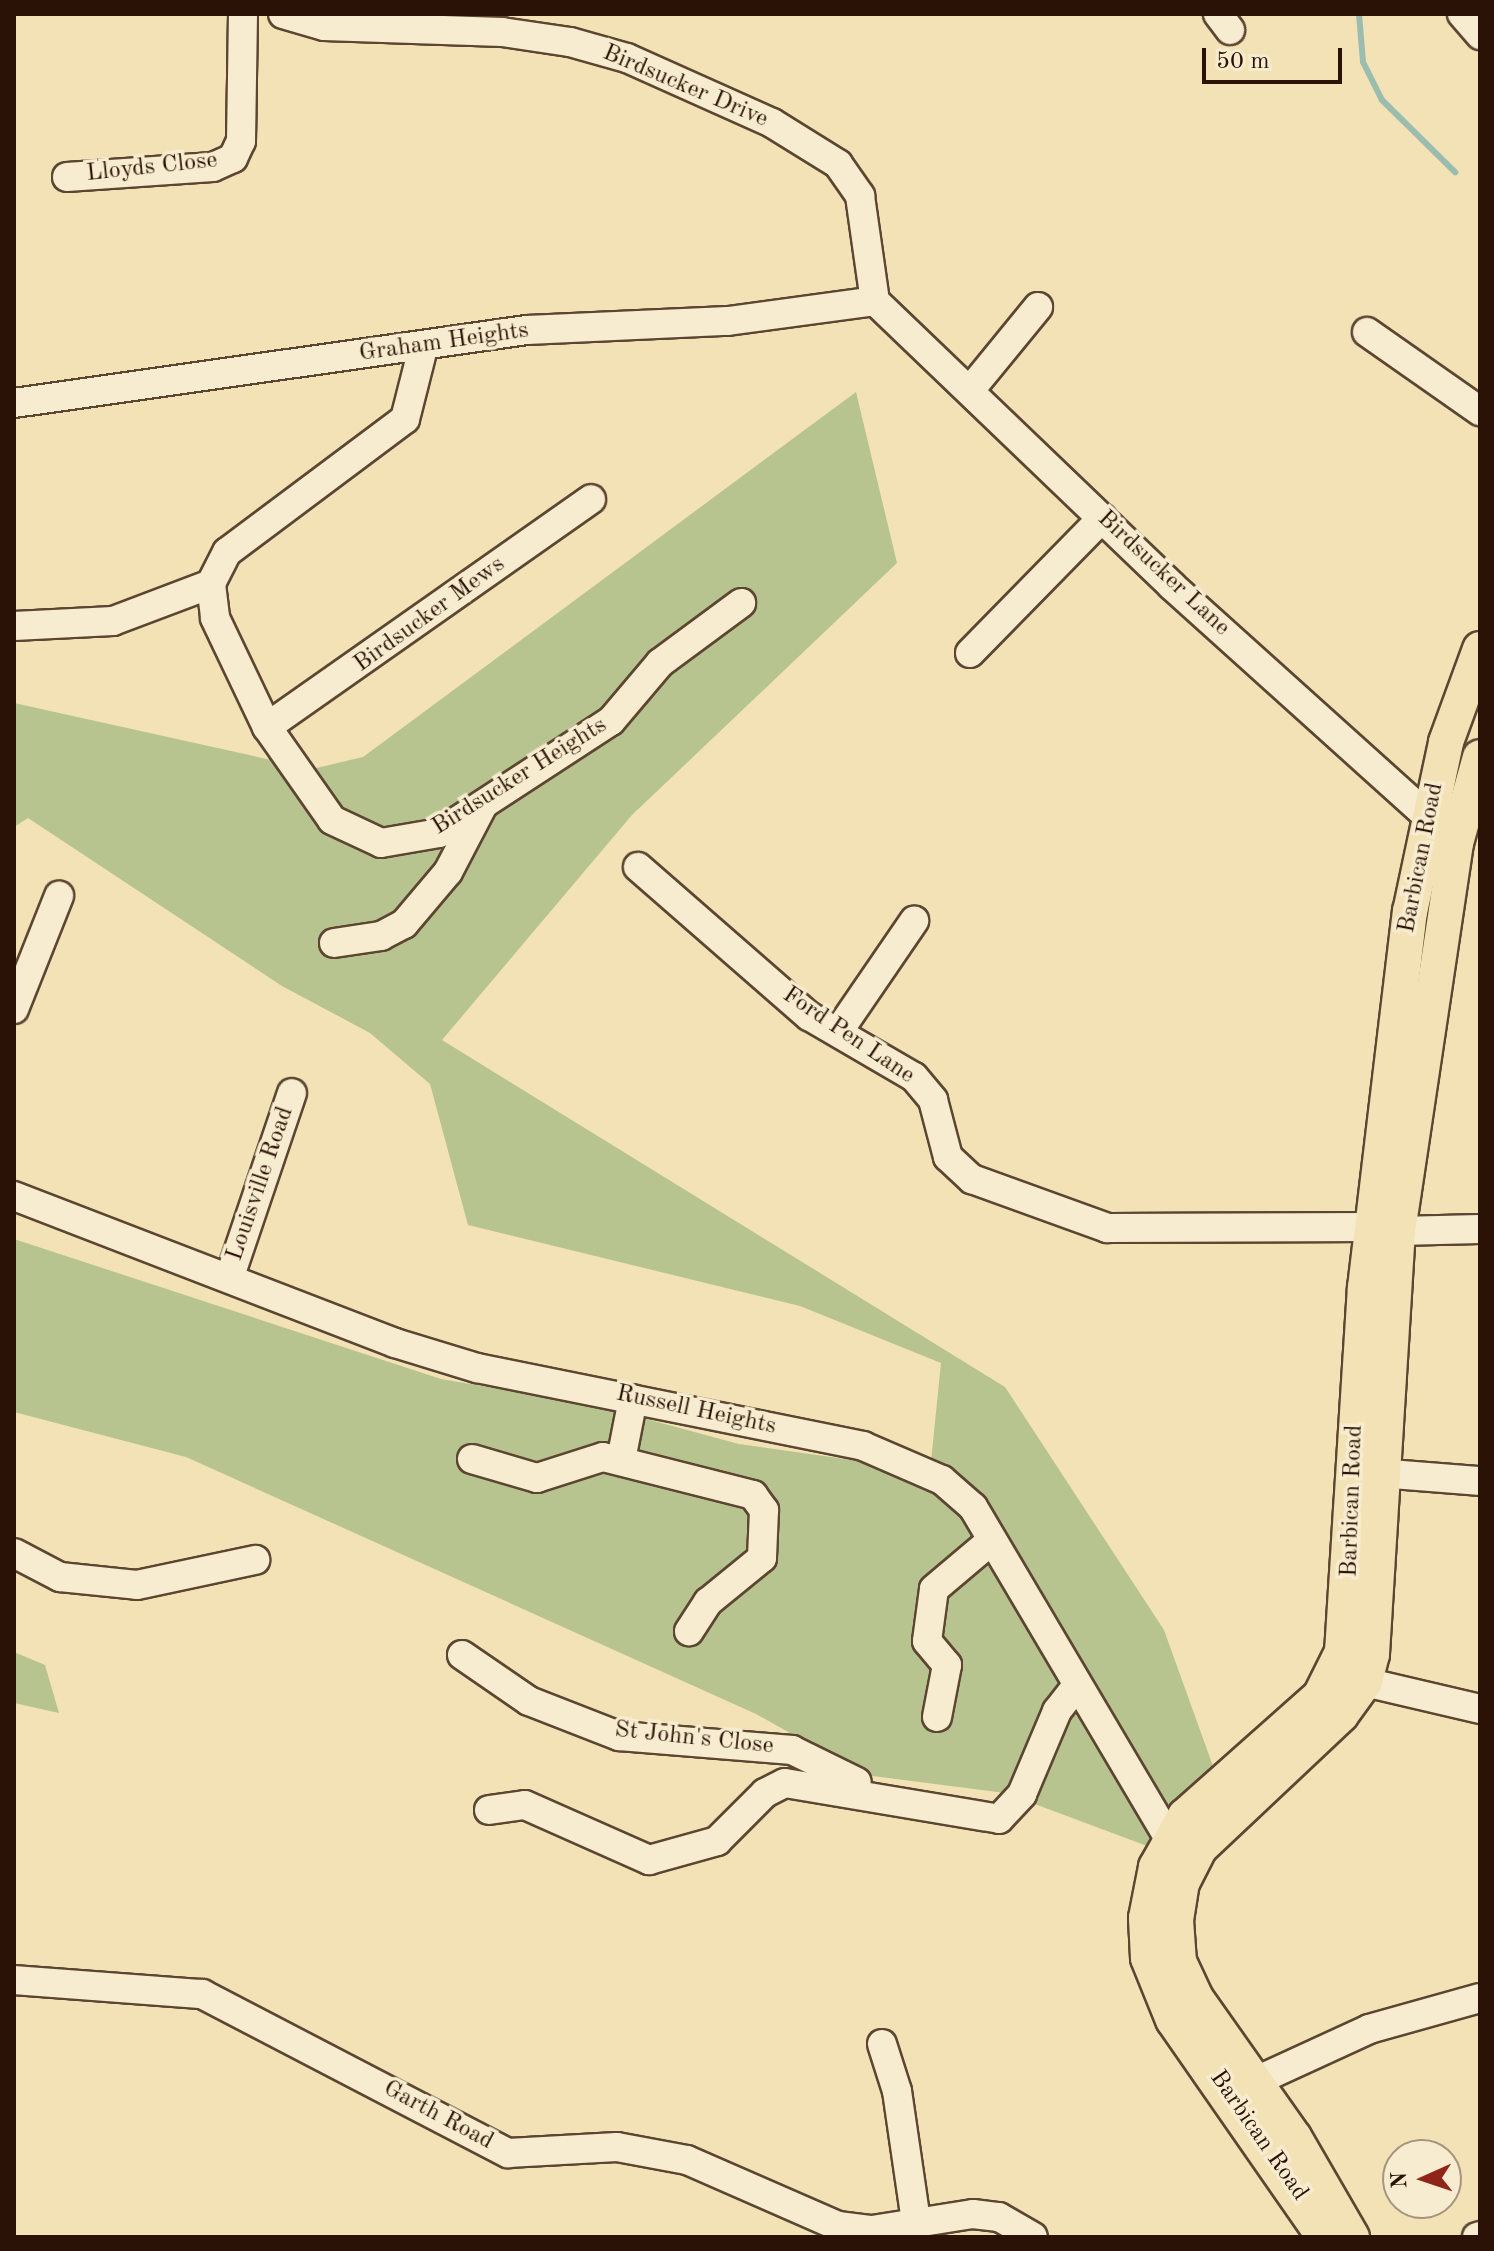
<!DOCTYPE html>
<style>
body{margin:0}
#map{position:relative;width:1494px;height:2251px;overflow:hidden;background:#f2e2b5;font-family:"Old Standard TT",serif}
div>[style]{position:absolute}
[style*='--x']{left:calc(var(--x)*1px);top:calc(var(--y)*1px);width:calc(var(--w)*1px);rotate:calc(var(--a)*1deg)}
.green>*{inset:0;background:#b8c48f}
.stream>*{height:6px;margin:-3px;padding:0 3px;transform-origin:3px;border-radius:3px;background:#9bbdb0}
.roads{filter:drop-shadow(2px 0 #5c4632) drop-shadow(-2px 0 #5c4632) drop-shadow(0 2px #5c4632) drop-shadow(0 -2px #5c4632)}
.minor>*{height:28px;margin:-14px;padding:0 14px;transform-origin:14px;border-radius:14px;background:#f7eccf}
.major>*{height:34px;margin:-17px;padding:0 17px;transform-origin:17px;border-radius:17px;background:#f2e2b5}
span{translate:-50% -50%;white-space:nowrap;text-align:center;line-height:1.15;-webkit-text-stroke:7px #f7eccf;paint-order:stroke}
.street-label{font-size:24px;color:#2a1206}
.frame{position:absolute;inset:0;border:16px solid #2a1206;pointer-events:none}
.north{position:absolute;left:1382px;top:2139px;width:80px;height:80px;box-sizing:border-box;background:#f7eccf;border:2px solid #a5957f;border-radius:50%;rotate:267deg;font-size:22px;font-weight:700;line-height:32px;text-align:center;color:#2a1206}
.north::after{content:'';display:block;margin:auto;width:28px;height:36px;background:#8f2418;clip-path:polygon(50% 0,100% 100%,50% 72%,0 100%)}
.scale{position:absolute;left:1202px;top:48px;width:140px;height:36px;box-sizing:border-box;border:4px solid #2a1206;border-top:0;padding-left:10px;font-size:24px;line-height:28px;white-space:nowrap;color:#2a1206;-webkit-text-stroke:6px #f7eccf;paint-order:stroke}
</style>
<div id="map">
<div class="green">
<div style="clip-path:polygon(856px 392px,897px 563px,632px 815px,442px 1040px,1005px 1387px,1164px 1630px,1214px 1769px,1155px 1849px,1005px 1793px,865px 1775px,756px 1714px,186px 1457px,14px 1412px,14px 1239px,441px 1379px,598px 1406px,739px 1444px,930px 1471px,941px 1363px,800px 1306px,468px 1225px,430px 1084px,370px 1033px,282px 986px,28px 818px,14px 827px,14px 703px,312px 769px,363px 757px)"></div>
<div style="clip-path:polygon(14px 1652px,45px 1665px,59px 1713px,14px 1703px)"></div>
</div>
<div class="stream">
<div style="--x:1359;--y:14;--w:48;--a:85.2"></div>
<div style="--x:1363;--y:62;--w:42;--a:63.4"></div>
<div style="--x:1382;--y:100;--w:103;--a:44.6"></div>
</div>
<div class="roads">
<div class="minor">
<div style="--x:283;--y:14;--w:43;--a:16.3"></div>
<div style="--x:324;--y:26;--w:178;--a:1.9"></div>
<div style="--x:502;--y:32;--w:69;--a:8.4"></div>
<div style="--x:570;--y:42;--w:59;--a:15.7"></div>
<div style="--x:627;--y:58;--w:159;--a:24.1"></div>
<div style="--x:772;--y:123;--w:78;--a:31.8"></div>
<div style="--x:838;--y:164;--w:39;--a:55"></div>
<div style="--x:860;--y:196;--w:106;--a:81.9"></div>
<div style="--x:1218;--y:14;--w:20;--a:53"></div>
<div style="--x:1462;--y:14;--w:28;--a:49"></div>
<div style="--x:67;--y:177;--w:146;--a:-3.9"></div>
<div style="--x:213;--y:167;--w:22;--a:-24"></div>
<div style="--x:233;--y:158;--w:19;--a:-65"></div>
<div style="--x:241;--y:141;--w:127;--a:-89.1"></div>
<div style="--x:875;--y:301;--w:412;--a:43.8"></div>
<div style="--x:1172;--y:586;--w:363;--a:42"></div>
<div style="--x:1367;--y:332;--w:138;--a:35"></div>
<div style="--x:423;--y:348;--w:73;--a:104.2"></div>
<div style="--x:405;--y:419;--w:222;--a:143.2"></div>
<div style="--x:227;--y:552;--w:36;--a:117"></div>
<div style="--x:211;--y:584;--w:34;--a:83"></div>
<div style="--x:215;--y:618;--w:121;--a:64.5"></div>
<div style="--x:267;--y:727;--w:113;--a:55"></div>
<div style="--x:332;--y:820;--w:54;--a:25.1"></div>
<div style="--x:381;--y:843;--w:59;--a:-9.8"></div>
<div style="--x:439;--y:833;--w:205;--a:-33.1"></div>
<div style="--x:611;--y:721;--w:76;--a:-49.8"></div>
<div style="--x:660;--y:663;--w:101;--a:-36.5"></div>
<div style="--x:971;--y:389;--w:106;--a:-50.7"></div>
<div style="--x:14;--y:403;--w:518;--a:-8.1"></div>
<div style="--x:527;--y:330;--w:201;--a:-2.6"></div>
<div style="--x:728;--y:321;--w:148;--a:-7.7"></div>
<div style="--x:14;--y:626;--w:99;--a:-2.9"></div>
<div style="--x:113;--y:621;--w:105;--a:-20.7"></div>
<div style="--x:970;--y:653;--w:189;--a:-45.6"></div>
<div style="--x:267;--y:727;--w:396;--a:-35.1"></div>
<div style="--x:638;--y:867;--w:227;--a:41.1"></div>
<div style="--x:809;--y:1016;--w:121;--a:30.2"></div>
<div style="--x:914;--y:1077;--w:30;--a:50"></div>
<div style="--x:933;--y:1100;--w:59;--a:75.3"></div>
<div style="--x:948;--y:1157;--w:33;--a:43"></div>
<div style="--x:972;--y:1179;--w:144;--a:19.9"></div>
<div style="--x:1107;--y:1228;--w:265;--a:-0.2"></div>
<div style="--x:334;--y:943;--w:48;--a:-8.5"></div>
<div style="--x:381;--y:936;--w:26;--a:-28"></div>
<div style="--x:404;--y:924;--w:68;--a:-49.8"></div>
<div style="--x:448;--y:872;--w:73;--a:-62.4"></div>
<div style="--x:14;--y:1009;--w:122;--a:-68.3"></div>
<div style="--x:838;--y:1032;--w:135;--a:-55.6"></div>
<div style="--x:14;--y:1196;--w:408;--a:21.1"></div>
<div style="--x:395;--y:1343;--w:86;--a:17"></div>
<div style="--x:477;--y:1368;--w:394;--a:11.4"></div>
<div style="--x:863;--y:1446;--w:86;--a:23.3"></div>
<div style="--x:942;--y:1480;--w:41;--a:41.1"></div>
<div style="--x:973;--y:1507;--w:407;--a:59.4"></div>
<div style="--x:1398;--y:1231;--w:82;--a:-1.4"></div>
<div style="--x:230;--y:1276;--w:193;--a:-71.3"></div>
<div style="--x:472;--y:1459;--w:68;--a:16.3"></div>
<div style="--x:537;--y:1478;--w:69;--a:-17.7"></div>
<div style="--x:603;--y:1457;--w:155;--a:14.2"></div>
<div style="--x:753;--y:1495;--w:19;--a:54"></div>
<div style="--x:764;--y:1510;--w:48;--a:92.4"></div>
<div style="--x:762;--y:1558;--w:70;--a:140.8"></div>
<div style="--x:708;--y:1602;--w:35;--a:123"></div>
<div style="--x:621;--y:1460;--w:62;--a:-78.9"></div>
<div style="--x:1378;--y:1473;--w:102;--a:4.5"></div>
<div style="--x:14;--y:1553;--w:52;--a:27.6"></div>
<div style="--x:60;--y:1577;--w:77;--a:5.9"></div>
<div style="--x:137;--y:1585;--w:121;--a:-12"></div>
<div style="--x:462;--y:1655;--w:81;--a:34.5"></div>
<div style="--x:529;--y:1701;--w:97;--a:21.3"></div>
<div style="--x:619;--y:1736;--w:174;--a:4.6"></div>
<div style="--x:792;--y:1750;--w:72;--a:26.2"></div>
<div style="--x:1365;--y:1682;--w:118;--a:13.2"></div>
<div style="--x:937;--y:1717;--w:53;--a:-79.1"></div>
<div style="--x:947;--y:1665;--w:31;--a:-130"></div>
<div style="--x:927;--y:1641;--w:52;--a:-82.3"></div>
<div style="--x:934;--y:1589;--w:76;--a:-40.2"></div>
<div style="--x:489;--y:1810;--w:36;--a:-8"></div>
<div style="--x:525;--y:1805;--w:136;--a:23.9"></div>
<div style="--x:649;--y:1860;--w:71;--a:-15.6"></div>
<div style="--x:717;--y:1841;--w:68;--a:-45"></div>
<div style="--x:765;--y:1793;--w:22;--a:-27"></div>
<div style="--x:785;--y:1783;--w:217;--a:9.5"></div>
<div style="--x:999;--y:1819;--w:34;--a:-47"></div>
<div style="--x:1022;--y:1794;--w:90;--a:-67.1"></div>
<div style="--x:1057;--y:1711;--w:33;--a:-52"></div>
<div style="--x:14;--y:1980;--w:189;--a:4.3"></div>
<div style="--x:202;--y:1994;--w:345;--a:27.5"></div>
<div style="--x:508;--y:2153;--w:109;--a:-3.2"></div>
<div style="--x:617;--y:2147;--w:71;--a:10.5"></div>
<div style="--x:687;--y:2160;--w:165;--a:23.6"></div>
<div style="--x:838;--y:2226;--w:34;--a:7"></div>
<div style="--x:872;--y:2230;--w:102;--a:-9"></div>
<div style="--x:973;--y:2214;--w:26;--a:7"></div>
<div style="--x:999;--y:2217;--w:39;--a:30"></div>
<div style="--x:882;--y:2044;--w:49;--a:72.3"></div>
<div style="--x:897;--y:2091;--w:132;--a:81.7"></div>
<div style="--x:1254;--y:2082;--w:127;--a:-24.7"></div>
<div style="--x:1369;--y:2029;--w:115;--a:-15.6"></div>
<div style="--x:1477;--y:2237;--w:3;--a:-18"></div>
</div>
<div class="major">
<div style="--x:1324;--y:2237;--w:264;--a:-124.8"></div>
<div style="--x:1173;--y:2020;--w:67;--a:-112"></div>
<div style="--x:1148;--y:1958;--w:40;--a:-92.9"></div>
<div style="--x:1146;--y:1918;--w:52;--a:-78.9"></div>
<div style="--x:1156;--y:1867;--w:59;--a:-60.4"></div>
<div style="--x:1185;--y:1816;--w:181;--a:-41.6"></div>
<div style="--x:1320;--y:1696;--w:49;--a:-63.4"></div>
<div style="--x:1342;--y:1652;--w:365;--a:-86.4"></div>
<div style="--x:1365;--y:1288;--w:379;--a:-83.2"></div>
<div style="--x:1410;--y:912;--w:174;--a:-78"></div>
<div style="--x:1446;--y:742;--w:99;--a:-69.9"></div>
<div style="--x:1352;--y:2237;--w:116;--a:-120.1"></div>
<div style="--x:1294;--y:2137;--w:170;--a:-125.2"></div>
<div style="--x:1196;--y:1998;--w:40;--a:-115"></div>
<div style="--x:1179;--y:1962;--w:42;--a:-94.1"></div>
<div style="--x:1176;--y:1920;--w:37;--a:-81"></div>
<div style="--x:1182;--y:1883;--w:39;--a:-63"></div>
<div style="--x:1200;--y:1848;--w:194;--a:-43.3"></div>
<div style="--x:1341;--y:1715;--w:41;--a:-54"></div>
<div style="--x:1365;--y:1682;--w:29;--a:-76"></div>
<div style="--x:1372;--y:1654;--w:424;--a:-86.5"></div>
<div style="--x:1398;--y:1231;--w:392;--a:-81.5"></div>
<div style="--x:1456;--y:843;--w:89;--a:-74.4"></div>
</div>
</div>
<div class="street-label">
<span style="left:685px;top:87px;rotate:23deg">Birdsucker Drive</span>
<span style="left:152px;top:168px;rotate:-6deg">Lloyds Close</span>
<span style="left:444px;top:343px;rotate:-8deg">Graham Heights</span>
<span style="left:1163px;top:574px;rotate:43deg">Birdsucker Lane</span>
<span style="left:430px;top:615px;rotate:-36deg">Birdsucker Mews</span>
<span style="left:520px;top:777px;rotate:-32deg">Birdsucker Heights</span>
<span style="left:1422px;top:858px;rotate:-79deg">Barbican Road</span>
<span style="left:848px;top:1036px;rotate:34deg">Ford Pen Lane</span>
<span style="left:261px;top:1184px;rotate:-71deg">Louisville Road</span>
<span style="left:696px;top:1411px;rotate:12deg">Russell Heights</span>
<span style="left:1353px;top:1501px;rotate:-88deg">Barbican Road</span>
<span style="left:694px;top:1739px;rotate:6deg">St John's Close</span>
<span style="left:438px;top:2116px;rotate:28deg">Garth Road</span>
<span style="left:1258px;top:2136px;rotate:55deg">Barbican Road</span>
</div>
<div class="frame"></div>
<div class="north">N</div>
<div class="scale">50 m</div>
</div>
